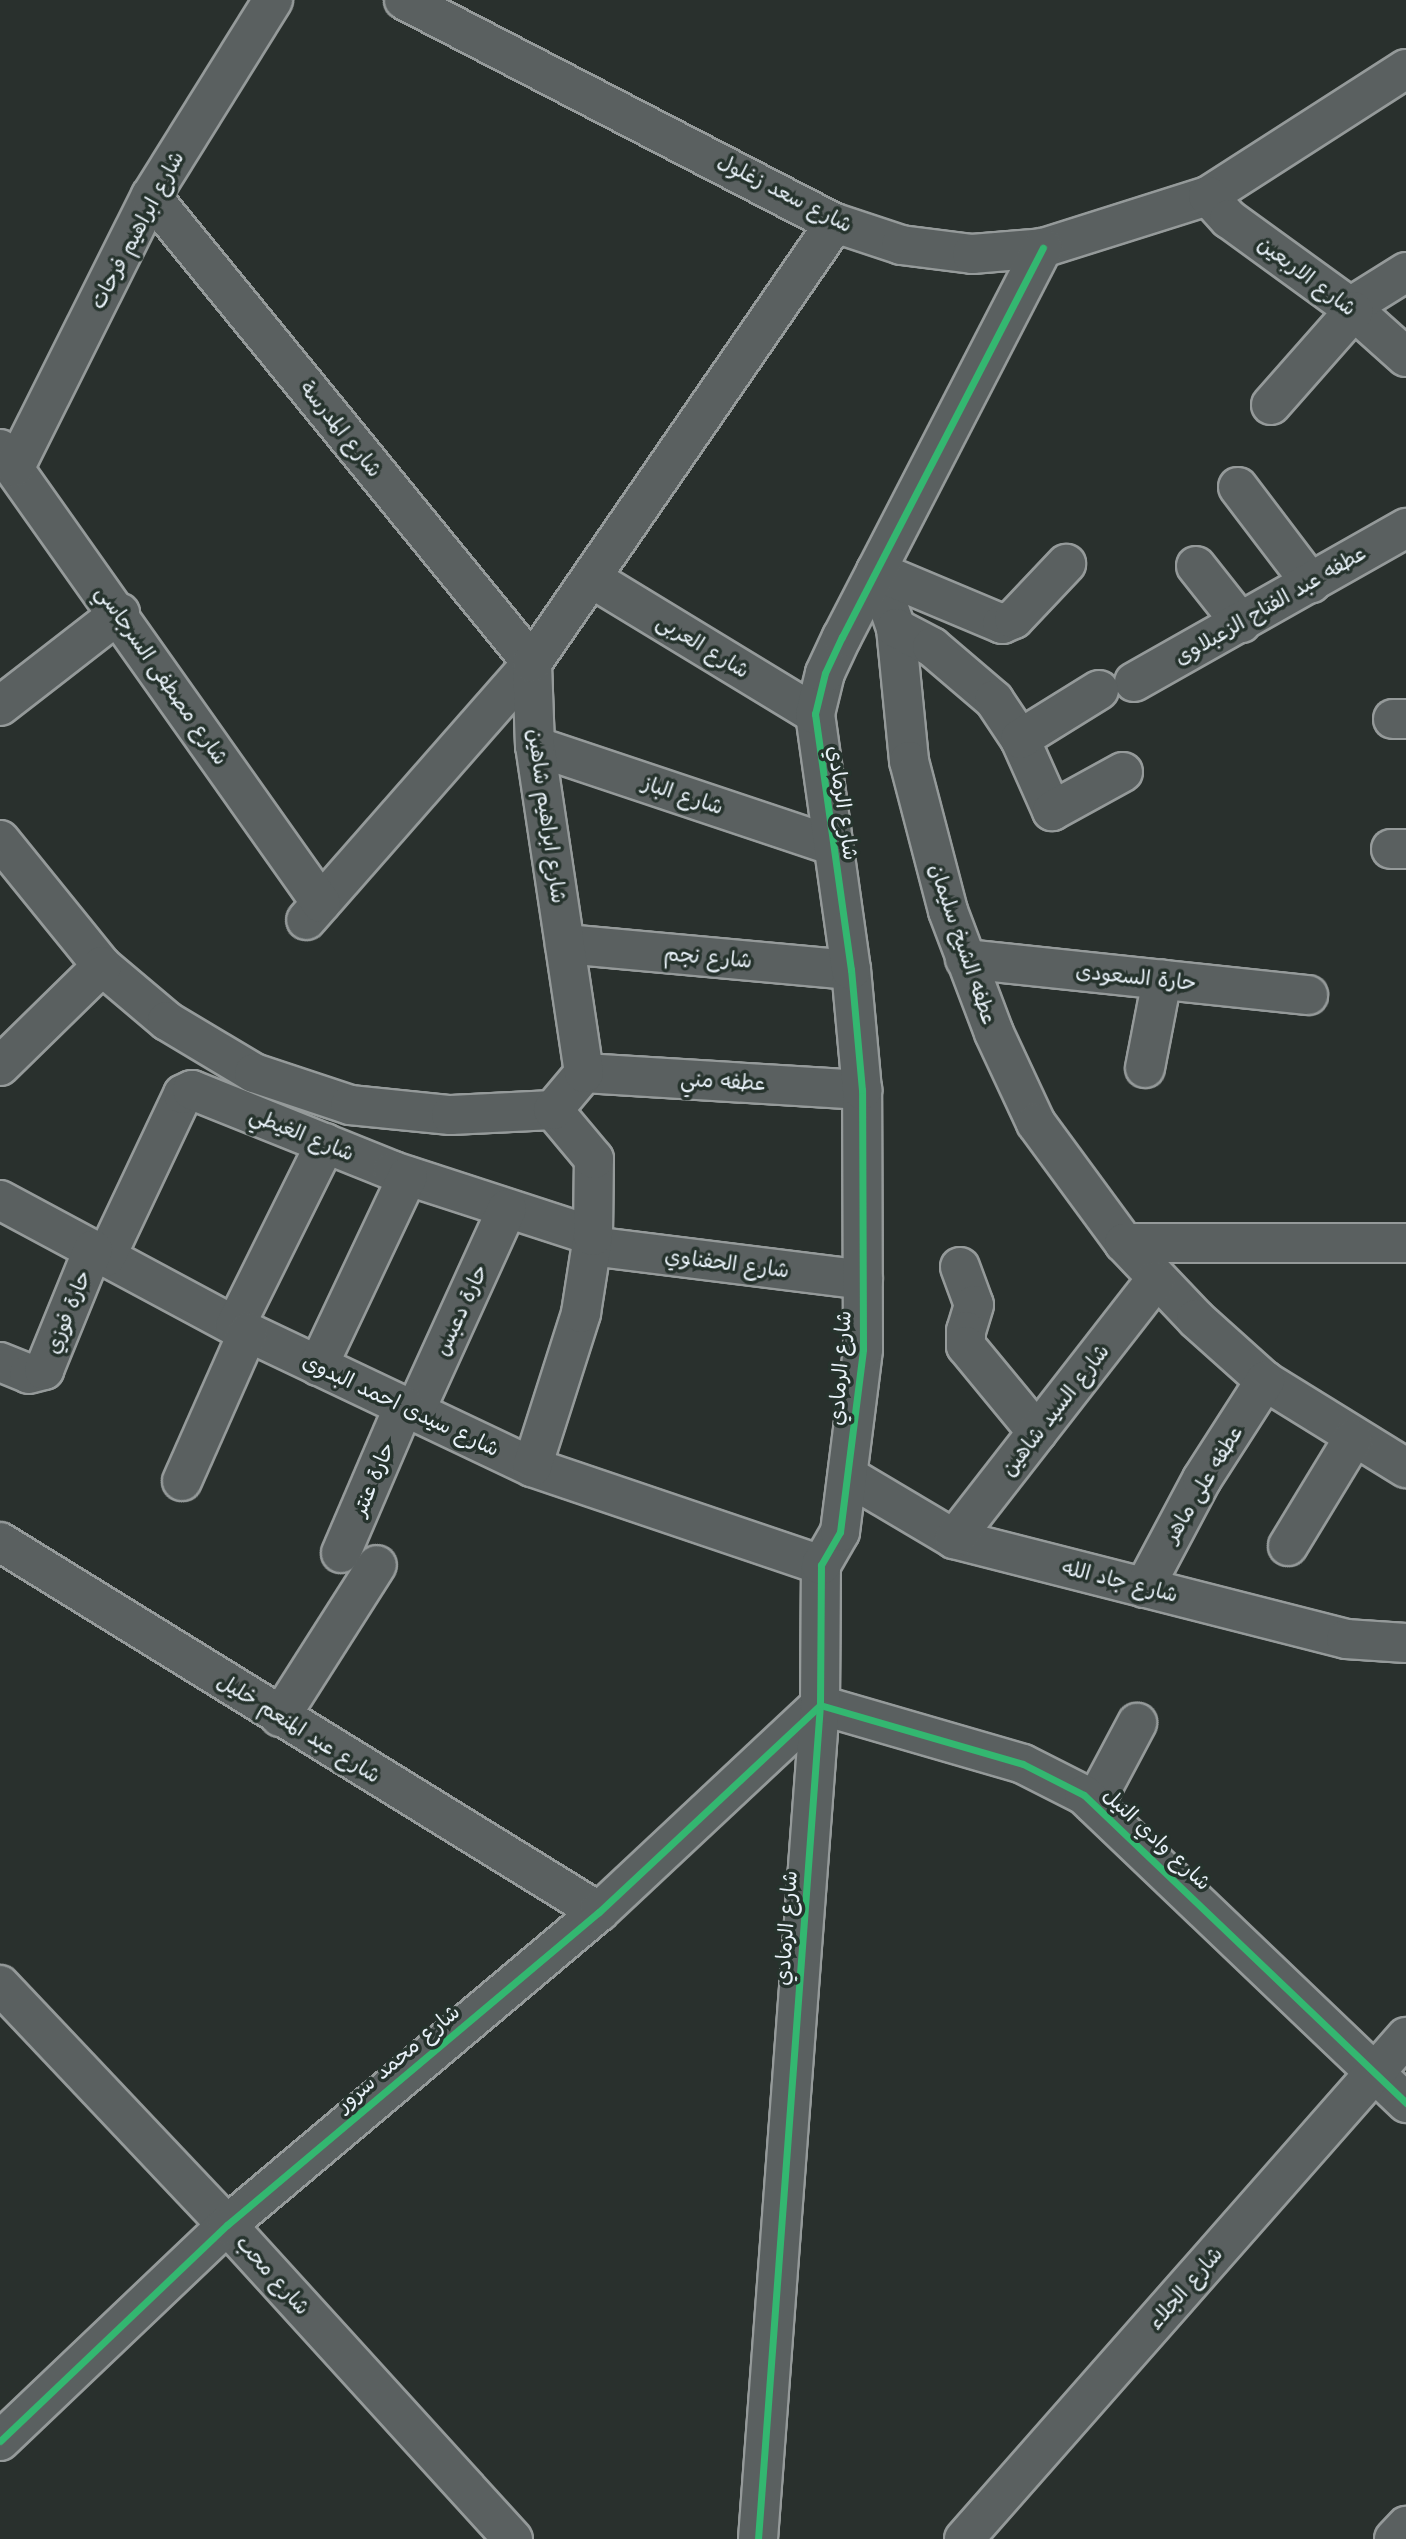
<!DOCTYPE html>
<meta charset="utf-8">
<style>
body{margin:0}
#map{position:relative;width:1406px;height:2539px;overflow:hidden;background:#29302d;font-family:"Comic Neue","Playpen Sans Arabic",sans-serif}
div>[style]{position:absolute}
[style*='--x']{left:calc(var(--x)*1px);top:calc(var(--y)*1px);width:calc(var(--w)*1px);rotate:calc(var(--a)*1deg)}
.roads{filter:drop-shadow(2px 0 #959a9a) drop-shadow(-2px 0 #959a9a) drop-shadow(0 2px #959a9a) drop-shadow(0 -2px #959a9a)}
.minor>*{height:38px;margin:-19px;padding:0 19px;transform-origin:19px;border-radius:19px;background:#5a6060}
.cycleway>*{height:7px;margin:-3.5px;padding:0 3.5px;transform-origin:3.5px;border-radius:3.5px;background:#33b770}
span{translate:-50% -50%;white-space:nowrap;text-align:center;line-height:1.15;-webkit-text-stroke:7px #26332d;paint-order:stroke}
.street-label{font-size:21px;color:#e8f1f8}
</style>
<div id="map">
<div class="roads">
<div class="minor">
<div style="--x:404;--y:0;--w:485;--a:27.4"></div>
<div style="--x:835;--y:223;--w:70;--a:18.4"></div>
<div style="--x:901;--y:245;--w:72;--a:7.2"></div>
<div style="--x:972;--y:254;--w:71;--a:-4.8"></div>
<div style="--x:1043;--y:248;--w:173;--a:-17.5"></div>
<div style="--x:1208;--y:196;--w:235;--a:-32.7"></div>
<div style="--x:151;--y:196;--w:603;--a:50.79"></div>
<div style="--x:532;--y:663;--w:342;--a:131.3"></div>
<div style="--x:1208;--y:196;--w:31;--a:48"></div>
<div style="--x:1229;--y:219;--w:150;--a:36"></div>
<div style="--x:1350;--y:307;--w:75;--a:41.8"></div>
<div style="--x:1350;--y:307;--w:66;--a:-32"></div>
<div style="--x:1271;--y:405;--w:125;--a:-48.6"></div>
<div style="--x:0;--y:449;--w:556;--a:54.74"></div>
<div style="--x:15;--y:467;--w:303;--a:-63.4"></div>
<div style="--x:151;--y:196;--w:231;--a:-58.1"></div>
<div style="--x:1238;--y:487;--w:121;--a:52.8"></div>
<div style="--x:1196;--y:566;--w:73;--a:51.7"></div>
<div style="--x:876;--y:571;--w:60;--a:70.7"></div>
<div style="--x:896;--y:628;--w:134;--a:84.4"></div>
<div style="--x:909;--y:761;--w:155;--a:75.4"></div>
<div style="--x:948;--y:911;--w:130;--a:69.3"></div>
<div style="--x:994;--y:1033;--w:99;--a:65"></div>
<div style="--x:1036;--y:1123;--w:149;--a:53.7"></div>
<div style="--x:1124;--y:1243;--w:105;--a:46.5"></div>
<div style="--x:1196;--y:1319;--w:93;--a:41.9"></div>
<div style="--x:1265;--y:1381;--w:166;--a:31.7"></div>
<div style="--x:876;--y:571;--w:137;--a:22.8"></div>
<div style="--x:1002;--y:624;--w:13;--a:-23"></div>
<div style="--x:1014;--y:619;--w:76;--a:-46.6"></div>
<div style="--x:591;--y:578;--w:262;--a:31.3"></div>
<div style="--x:896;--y:628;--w:41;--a:27.8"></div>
<div style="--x:932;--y:647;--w:82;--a:40.5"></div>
<div style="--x:994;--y:700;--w:47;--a:56.3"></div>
<div style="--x:1020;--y:739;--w:79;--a:66"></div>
<div style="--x:1052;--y:811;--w:81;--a:-28.8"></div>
<div style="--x:1134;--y:682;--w:313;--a:-29.5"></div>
<div style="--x:0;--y:706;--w:152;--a:-37.8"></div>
<div style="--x:1393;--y:719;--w:13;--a:0"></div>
<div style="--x:1020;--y:739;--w:93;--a:-31.8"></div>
<div style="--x:535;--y:746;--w:312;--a:18.5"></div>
<div style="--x:0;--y:840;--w:162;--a:51"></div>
<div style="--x:102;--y:966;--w:85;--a:40.2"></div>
<div style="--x:167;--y:1021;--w:101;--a:30.9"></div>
<div style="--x:254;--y:1073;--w:101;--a:18.4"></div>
<div style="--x:350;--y:1105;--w:101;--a:5.7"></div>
<div style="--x:451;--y:1115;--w:102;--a:-2.8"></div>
<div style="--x:1391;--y:849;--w:15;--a:0"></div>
<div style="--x:565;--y:944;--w:287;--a:5.2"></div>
<div style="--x:965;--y:959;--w:345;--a:6"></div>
<div style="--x:0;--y:1066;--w:143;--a:-44.4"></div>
<div style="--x:1145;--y:1068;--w:90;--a:-79.1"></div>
<div style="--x:584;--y:1073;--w:279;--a:3.5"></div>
<div style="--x:0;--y:1200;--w:267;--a:28.2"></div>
<div style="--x:235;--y:1326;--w:329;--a:25.4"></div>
<div style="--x:532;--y:1467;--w:305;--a:18.7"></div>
<div style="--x:1124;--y:1243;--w:282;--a:0"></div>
<div style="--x:591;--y:1246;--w:274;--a:7.1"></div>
<div style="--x:106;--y:1257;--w:180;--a:-64.7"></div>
<div style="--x:183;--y:1094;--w:10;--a:-24"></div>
<div style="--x:192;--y:1090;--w:217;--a:21.9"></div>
<div style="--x:393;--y:1171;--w:210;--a:18"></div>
<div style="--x:960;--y:1267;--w:40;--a:69.8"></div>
<div style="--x:974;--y:1305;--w:27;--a:107"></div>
<div style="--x:966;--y:1331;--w:15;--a:90"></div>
<div style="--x:966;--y:1346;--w:112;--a:50.5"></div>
<div style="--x:235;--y:1326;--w:204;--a:-63.6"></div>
<div style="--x:0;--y:1362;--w:31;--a:22"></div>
<div style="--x:29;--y:1374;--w:16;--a:-15"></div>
<div style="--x:44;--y:1370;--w:130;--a:-67.8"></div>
<div style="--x:318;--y:1366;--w:210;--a:-64.7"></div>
<div style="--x:415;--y:1411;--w:222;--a:-65.5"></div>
<div style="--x:532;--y:1467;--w:162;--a:-72.3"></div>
<div style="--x:581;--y:1313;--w:78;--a:-81.1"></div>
<div style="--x:593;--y:1236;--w:77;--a:-89.3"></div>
<div style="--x:594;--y:1159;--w:64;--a:-129.9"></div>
<div style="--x:553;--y:1110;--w:48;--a:-50"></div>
<div style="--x:584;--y:1073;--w:331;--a:-98.5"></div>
<div style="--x:535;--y:746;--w:83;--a:-92.1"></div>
<div style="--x:532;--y:663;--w:534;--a:-55.45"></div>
<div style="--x:848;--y:1476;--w:123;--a:30.7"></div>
<div style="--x:954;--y:1539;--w:405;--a:14.3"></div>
<div style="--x:1346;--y:1639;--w:60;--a:3.8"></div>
<div style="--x:182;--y:1481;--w:163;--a:-66.1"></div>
<div style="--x:954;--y:1539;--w:327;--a:-52.1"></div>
<div style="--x:0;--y:1542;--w:704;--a:31.7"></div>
<div style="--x:1288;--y:1546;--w:125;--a:-58.7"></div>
<div style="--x:341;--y:1553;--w:160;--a:-66.8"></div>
<div style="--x:1144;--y:1588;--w:123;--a:-62"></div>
<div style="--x:1202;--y:1479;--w:117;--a:-57.3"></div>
<div style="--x:280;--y:1717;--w:180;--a:-57.5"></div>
<div style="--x:1094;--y:1804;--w:92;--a:-62"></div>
<div style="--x:0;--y:1985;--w:330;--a:46.6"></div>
<div style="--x:227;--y:2225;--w:425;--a:47.7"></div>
<div style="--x:0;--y:2441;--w:313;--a:-43.6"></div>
<div style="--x:227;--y:2225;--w:486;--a:-40.1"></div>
<div style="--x:599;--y:1912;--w:303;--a:-43.1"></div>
<div style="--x:820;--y:1705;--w:211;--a:16.2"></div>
<div style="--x:1023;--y:1764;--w:68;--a:26.9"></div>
<div style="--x:1084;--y:1795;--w:446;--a:43.7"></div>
<div style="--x:758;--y:2539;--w:836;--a:-85.75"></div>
<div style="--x:820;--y:1705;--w:140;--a:-89.6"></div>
<div style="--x:821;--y:1565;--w:38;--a:-60"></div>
<div style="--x:840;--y:1532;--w:184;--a:-82.8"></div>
<div style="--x:863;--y:1349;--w:259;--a:-90.2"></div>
<div style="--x:862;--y:1090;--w:121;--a:-95.2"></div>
<div style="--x:851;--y:970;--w:259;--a:-98"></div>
<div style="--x:815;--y:714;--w:42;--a:-76.3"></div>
<div style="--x:825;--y:673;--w:40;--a:-65"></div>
<div style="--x:842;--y:637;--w:438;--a:-62.7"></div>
<div style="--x:964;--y:2539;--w:669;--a:-48.64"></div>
<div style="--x:1394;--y:2539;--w:18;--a:-47"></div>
</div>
</div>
<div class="cycleway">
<div style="--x:0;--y:2441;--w:313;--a:-43.6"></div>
<div style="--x:227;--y:2225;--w:486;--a:-40.1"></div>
<div style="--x:599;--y:1912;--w:303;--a:-43.1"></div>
<div style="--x:820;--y:1705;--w:211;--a:16.2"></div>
<div style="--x:1023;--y:1764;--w:68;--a:26.9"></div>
<div style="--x:1084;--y:1795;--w:446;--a:43.7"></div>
<div style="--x:758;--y:2539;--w:836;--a:-85.75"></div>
<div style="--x:820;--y:1705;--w:140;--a:-89.6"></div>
<div style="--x:821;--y:1565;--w:38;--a:-60"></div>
<div style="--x:840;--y:1532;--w:184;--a:-82.8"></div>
<div style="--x:863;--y:1349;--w:259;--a:-90.2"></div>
<div style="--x:862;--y:1090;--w:121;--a:-95.2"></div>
<div style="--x:851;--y:970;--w:259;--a:-98"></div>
<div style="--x:815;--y:714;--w:42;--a:-76.3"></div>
<div style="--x:825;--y:673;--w:40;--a:-65"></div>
<div style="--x:842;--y:637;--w:438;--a:-62.7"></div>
</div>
<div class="street-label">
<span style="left:785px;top:193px;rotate:27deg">شارع سعد زغلول</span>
<span style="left:137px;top:230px;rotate:-62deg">شارع ابراهيم فرحات</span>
<span style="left:1307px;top:276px;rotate:37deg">شارع الاربعين</span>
<span style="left:341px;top:429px;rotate:51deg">شارع المدرسة</span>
<span style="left:1270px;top:605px;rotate:-30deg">عطفه عبد الفتاح الزعبلاوى</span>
<span style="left:703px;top:646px;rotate:31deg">شارع العربى</span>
<span style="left:162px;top:675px;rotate:55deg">شارع مصطفى السرجاسي</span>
<span style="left:683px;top:795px;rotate:18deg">شارع الباز</span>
<span style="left:843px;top:803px;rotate:82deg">شارع الرمادي</span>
<span style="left:547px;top:816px;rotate:82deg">شارع ابراهيم شاهين</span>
<span style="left:963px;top:944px;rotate:71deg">عطفه الشيخ سليمان</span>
<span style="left:708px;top:957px;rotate:5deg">شارع نجم</span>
<span style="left:1136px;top:977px;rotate:6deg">حارة السعودى</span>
<span style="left:723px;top:1081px;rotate:3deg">عطفه مني</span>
<span style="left:302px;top:1134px;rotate:22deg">شارع الغيطي</span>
<span style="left:727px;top:1263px;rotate:7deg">شارع الحفناوي</span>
<span style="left:461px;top:1310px;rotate:-65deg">حارة دعبس</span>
<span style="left:68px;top:1312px;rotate:-68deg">حارة فوزي</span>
<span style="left:840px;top:1368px;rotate:-86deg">شارع الرمادي</span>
<span style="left:401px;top:1405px;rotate:25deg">شارع سيدى احمد البدوى</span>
<span style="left:1055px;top:1410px;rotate:-52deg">شارع السيد شاهين</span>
<span style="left:373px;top:1479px;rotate:-67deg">حارة عنتر</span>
<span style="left:1203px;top:1484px;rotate:-59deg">عطفه على ماهر</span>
<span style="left:1120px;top:1581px;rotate:14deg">شارع جاد الله</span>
<span style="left:299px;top:1728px;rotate:32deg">شارع عبد المنعم خليل</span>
<span style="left:1157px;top:1839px;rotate:43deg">شارع وادي النيل</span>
<span style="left:786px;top:1928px;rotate:-86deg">شارع الرمادي</span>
<span style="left:398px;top:2058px;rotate:-40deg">شارع محمد سرور</span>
<span style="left:273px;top:2275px;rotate:48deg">شارع محب</span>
<span style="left:1185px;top:2288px;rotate:-49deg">شارع الجلاء</span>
</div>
</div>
